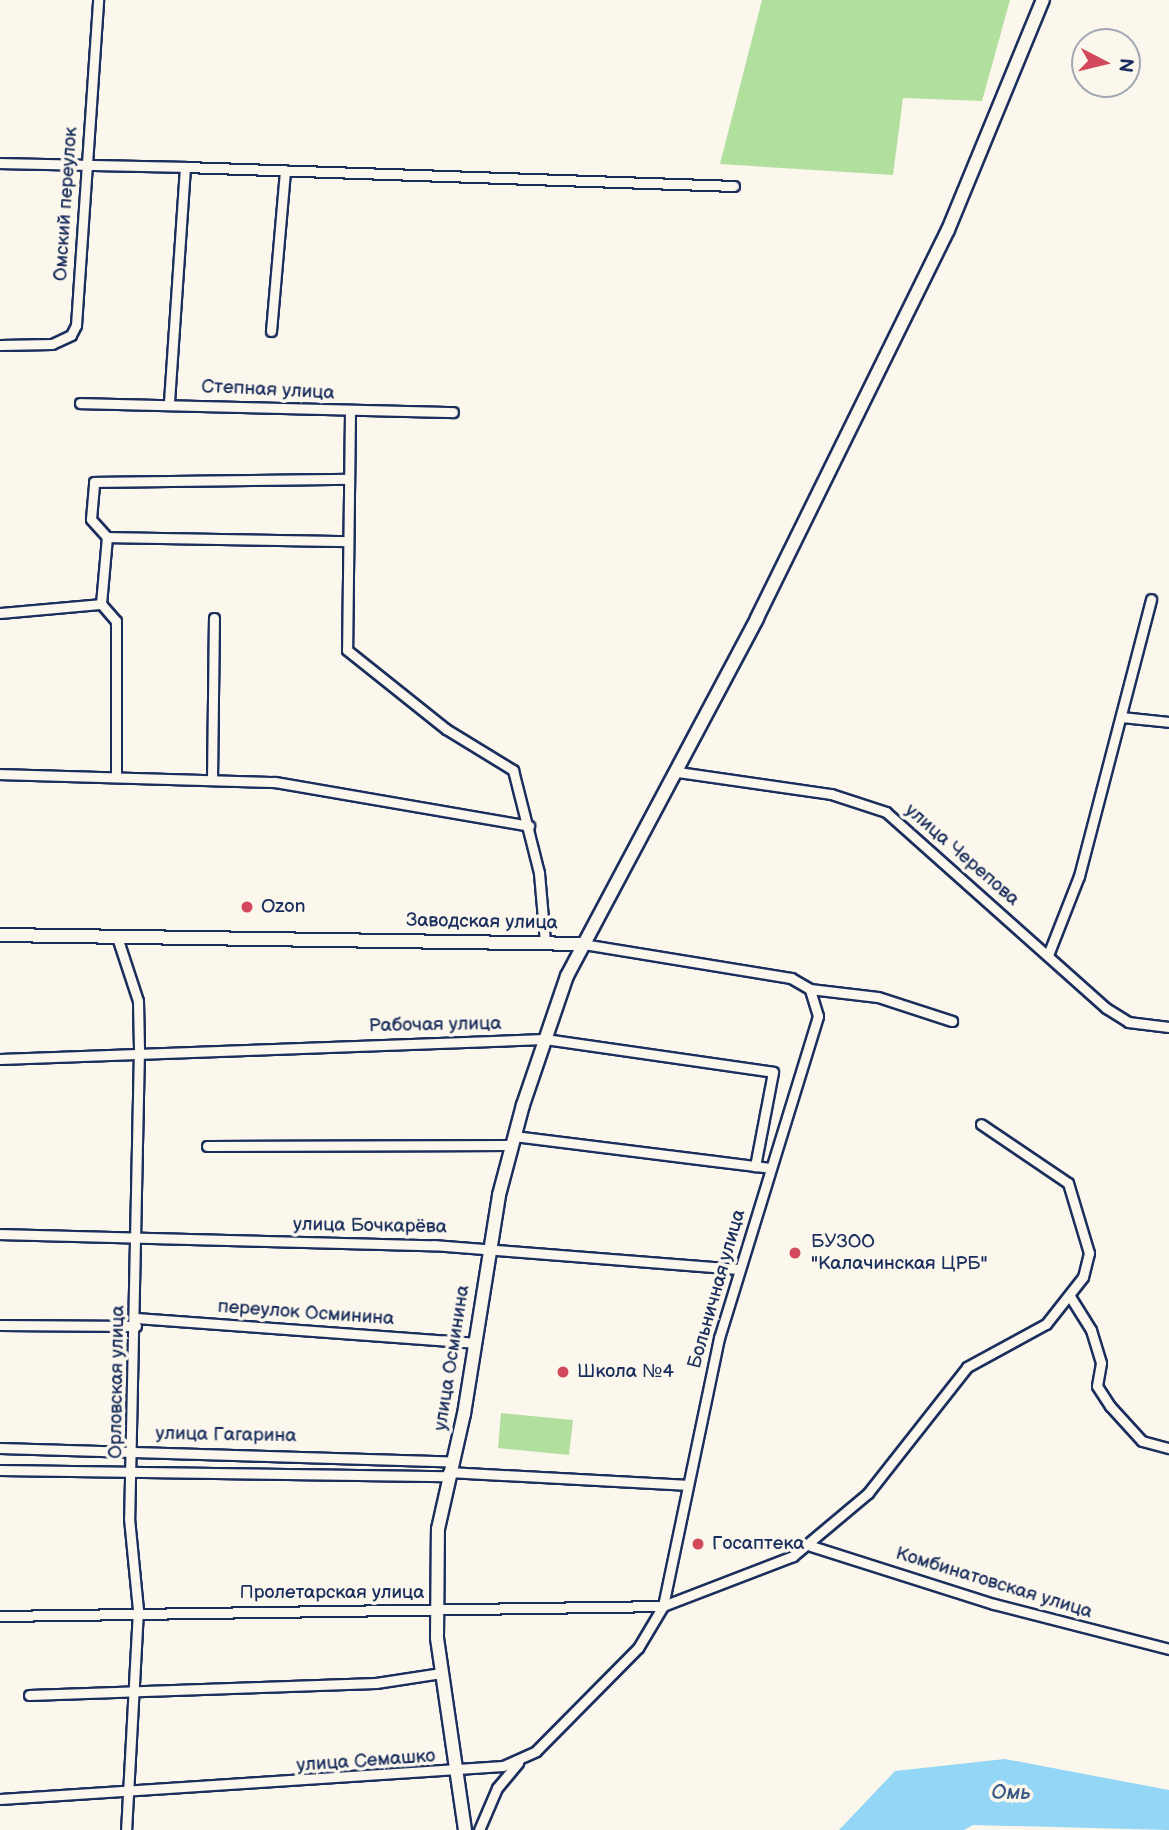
<!DOCTYPE html>
<meta charset="utf-8">
<style>
body{margin:0}
#map{position:relative;width:1169px;height:1830px;overflow:hidden;background:#fbf7ec;font-family:"Balsamiq Sans",sans-serif}
div>[style]{position:absolute}
[style*='--x']{left:calc(var(--x)*1px);top:calc(var(--y)*1px);width:calc(var(--w)*1px);rotate:calc(var(--a)*1deg)}
.green>*{inset:0;background:#b1df9e}
.water>*{inset:0;background:#93d6f5}
.roads{filter:drop-shadow(2px 0 #1b2f5e) drop-shadow(-2px 0 #1b2f5e) drop-shadow(0 2px #1b2f5e) drop-shadow(0 -2px #1b2f5e)}
.street>*{height:9px;margin:-4.5px;padding:0 4.5px;transform-origin:4.5px;border-radius:4.5px;background:#fbf7ec}
.secondary>*{height:12px;margin:-6px;padding:0 6px;transform-origin:6px;border-radius:6px;background:#fbf7ec}
.dots>*{width:19px;height:19px;translate:-50% -50%;box-sizing:border-box;border:4px solid #fbf7ec;border-radius:50%}
span{translate:-50% -50%;white-space:nowrap;text-align:center;line-height:1.15;-webkit-text-stroke:7px #fbf7ec;paint-order:stroke}
.street-label{font-size:19px;color:#1b2f5e}
.poi-label{font-size:19px;color:#1b2f5e}
.left{translate:0 -50%;text-align:left}
.water-label{font-size:21px;color:#395984;font-style:italic}
.north{position:absolute;left:1071px;top:28px;width:70px;height:70px;box-sizing:border-box;background:#fbf7ec;border:2px solid #a1a7b3;border-radius:50%;rotate:97deg;font-size:19px;font-weight:700;line-height:28px;text-align:center;color:#1b2f5e}
.north::after{content:'';display:block;margin:auto;width:24px;height:32px;background:#d1495b;clip-path:polygon(50% 0,100% 100%,50% 72%,0 100%)}
</style>
<div id="map">
<div class="green">
<div style="clip-path:polygon(762px 0,1010px 0,982px 101px,903px 98px,893px 175px,720px 164px)"></div>
<div style="clip-path:polygon(501px 1413px,573px 1420px,569px 1455px,498px 1448px)"></div>
</div>
<div class="water">
<div style="clip-path:polygon(1005px 1759px,1169px 1790px,1169px 1830px,973px 1825px,964px 1830px,839px 1830px,895px 1771px)"></div>
</div>
<div class="roads">
<div class="street">
<div style="--x:0;--y:163;--w:185;--a:1.2"></div>
<div style="--x:185;--y:167;--w:236;--a:93.9"></div>
<div style="--x:185;--y:167;--w:549;--a:1.98"></div>
<div style="--x:271;--y:331;--w:161;--a:-85"></div>
<div style="--x:0;--y:345;--w:52;--a:-1.1"></div>
<div style="--x:52;--y:344;--w:21;--a:-25"></div>
<div style="--x:71;--y:335;--w:11;--a:-63"></div>
<div style="--x:76;--y:325;--w:326;--a:-86.1"></div>
<div style="--x:80;--y:403;--w:373;--a:1.4"></div>
<div style="--x:350;--y:413;--w:237;--a:90.7"></div>
<div style="--x:347;--y:650;--w:127;--a:38.6"></div>
<div style="--x:446;--y:729;--w:79;--a:31.5"></div>
<div style="--x:513;--y:770;--w:106;--a:75.8"></div>
<div style="--x:539;--y:873;--w:69;--a:85"></div>
<div style="--x:107;--y:537;--w:240;--a:1"></div>
<div style="--x:0;--y:613;--w:101;--a:-5.1"></div>
<div style="--x:1121;--y:717;--w:48;--a:5.9"></div>
<div style="--x:678;--y:772;--w:155;--a:8.2"></div>
<div style="--x:831;--y:794;--w:58;--a:18.1"></div>
<div style="--x:886;--y:812;--w:295;--a:41.7"></div>
<div style="--x:1106;--y:1008;--w:26;--a:32"></div>
<div style="--x:1128;--y:1022;--w:41;--a:7"></div>
<div style="--x:0;--y:774;--w:275;--a:1.7"></div>
<div style="--x:275;--y:782;--w:258;--a:9.8"></div>
<div style="--x:116;--y:777;--w:156;--a:-90"></div>
<div style="--x:116;--y:621;--w:23;--a:-131"></div>
<div style="--x:101;--y:604;--w:67;--a:-84.9"></div>
<div style="--x:107;--y:537;--w:24;--a:-132"></div>
<div style="--x:91;--y:519;--w:37;--a:-85"></div>
<div style="--x:94;--y:482;--w:254;--a:-0.7"></div>
<div style="--x:212;--y:780;--w:162;--a:-89.3"></div>
<div style="--x:117;--y:937;--w:67;--a:71.8"></div>
<div style="--x:138;--y:1001;--w:48;--a:88.8"></div>
<div style="--x:139;--y:1049;--w:469;--a:91.2"></div>
<div style="--x:129;--y:1518;--w:92;--a:84.4"></div>
<div style="--x:138;--y:1610;--w:220;--a:93.1"></div>
<div style="--x:1048;--y:955;--w:85;--a:-68.6"></div>
<div style="--x:1079;--y:876;--w:286;--a:-75.4"></div>
<div style="--x:810;--y:989;--w:68;--a:6.7"></div>
<div style="--x:878;--y:997;--w:78;--a:18"></div>
<div style="--x:0;--y:1059;--w:545;--a:-2.1"></div>
<div style="--x:545;--y:1039;--w:230;--a:8.2"></div>
<div style="--x:773;--y:1072;--w:96;--a:100.8"></div>
<div style="--x:514;--y:1136;--w:258;--a:7.1"></div>
<div style="--x:207;--y:1146;--w:304;--a:-0.2"></div>
<div style="--x:0;--y:1234;--w:434;--a:1.5"></div>
<div style="--x:434;--y:1245;--w:304;--a:4.5"></div>
<div style="--x:1071;--y:1298;--w:38;--a:58"></div>
<div style="--x:1091;--y:1330;--w:34;--a:73"></div>
<div style="--x:1101;--y:1363;--w:23;--a:100"></div>
<div style="--x:1097;--y:1386;--w:24;--a:57"></div>
<div style="--x:1110;--y:1406;--w:47;--a:47.6"></div>
<div style="--x:1142;--y:1441;--w:28;--a:15"></div>
<div style="--x:136;--y:1318;--w:339;--a:4.2"></div>
<div style="--x:0;--y:1325;--w:136;--a:0.4"></div>
<div style="--x:0;--y:1448;--w:451;--a:1.7"></div>
<div style="--x:0;--y:1470;--w:447;--a:0.8"></div>
<div style="--x:448;--y:1472;--w:237;--a:3.1"></div>
<div style="--x:811;--y:1546;--w:192;--a:17.6"></div>
<div style="--x:994;--y:1604;--w:181;--a:14.4"></div>
<div style="--x:0;--y:1616;--w:663;--a:-0.86"></div>
<div style="--x:663;--y:1606;--w:139;--a:-21"></div>
<div style="--x:793;--y:1556;--w:98;--a:-40"></div>
<div style="--x:868;--y:1493;--w:160;--a:-51.8"></div>
<div style="--x:967;--y:1367;--w:90;--a:-28.6"></div>
<div style="--x:1046;--y:1324;--w:60;--a:-51.8"></div>
<div style="--x:1083;--y:1277;--w:25;--a:-76"></div>
<div style="--x:1089;--y:1253;--w:73;--a:-106.7"></div>
<div style="--x:1068;--y:1183;--w:105;--a:-145.9"></div>
<div style="--x:29;--y:1695;--w:347;--a:-2"></div>
<div style="--x:376;--y:1683;--w:66;--a:-8.7"></div>
<div style="--x:0;--y:1799;--w:504;--a:-3.75"></div>
<div style="--x:503;--y:1766;--w:36;--a:-24"></div>
<div style="--x:536;--y:1751;--w:145;--a:-45.3"></div>
<div style="--x:638;--y:1648;--w:49;--a:-59.2"></div>
<div style="--x:663;--y:1606;--w:274;--a:-78.2"></div>
<div style="--x:719;--y:1338;--w:337;--a:-72.9"></div>
<div style="--x:818;--y:1016;--w:28;--a:-107"></div>
<div style="--x:810;--y:989;--w:22;--a:-150"></div>
<div style="--x:791;--y:978;--w:210;--a:-170.7"></div>
<div style="--x:479;--y:1830;--w:46;--a:-66.8"></div>
<div style="--x:497;--y:1788;--w:33;--a:-50"></div>
</div>
<div class="secondary">
<div style="--x:0;--y:935;--w:584;--a:0.88"></div>
<div style="--x:465;--y:1830;--w:194;--a:-98.3"></div>
<div style="--x:437;--y:1638;--w:109;--a:-89.5"></div>
<div style="--x:438;--y:1529;--w:118;--a:-77.3"></div>
<div style="--x:464;--y:1414;--w:222;--a:-80.9"></div>
<div style="--x:499;--y:1195;--w:93;--a:-75.1"></div>
<div style="--x:523;--y:1105;--w:136;--a:-71.2"></div>
<div style="--x:567;--y:976;--w:405;--a:-62"></div>
<div style="--x:757;--y:618;--w:432;--a:-63.8"></div>
<div style="--x:948;--y:230;--w:249;--a:-67.6"></div>
</div>
</div>
<div class="dots">
<div style="left:247px;top:907px;background:#d1495b"></div>
<div style="left:795px;top:1253px;background:#d1495b"></div>
<div style="left:563px;top:1372px;background:#d1495b"></div>
<div style="left:698px;top:1544px;background:#d1495b"></div>
</div>
<div class="street-label">
<span style="left:66px;top:204px;rotate:-86deg">Омский переулок</span>
<span style="left:268px;top:390px;rotate:3deg">Степная улица</span>
<span style="left:962px;top:855px;rotate:41deg">улица Черепова</span>
<span style="left:482px;top:922px;rotate:1deg">Заводская улица</span>
<span style="left:435px;top:1025px;rotate:-1deg">Рабочая улица</span>
<span style="left:370px;top:1226px;rotate:1deg">улица Бочкарёва</span>
<span style="left:717px;top:1289px;rotate:-74deg">Больничная улица</span>
<span style="left:306px;top:1313px;rotate:4deg">переулок Осминина</span>
<span style="left:452px;top:1358px;rotate:-81deg">улица Осминина</span>
<span style="left:117px;top:1382px;rotate:-89deg">Орловская улица</span>
<span style="left:226px;top:1435px;rotate:1deg">улица Гагарина</span>
<span style="left:994px;top:1583px;rotate:17deg">Комбинатовская улица</span>
<span style="left:332px;top:1593px">Пролетарская улица</span>
<span style="left:366px;top:1761px;rotate:-4deg">улица Семашко</span>
</div>
<div class="poi-label">
<span class="left" style="left:261px;top:907px">Ozon</span>
<span class="left" style="left:811px;top:1253px">БУЗОО<br>"Калачинская ЦРБ"</span>
<span class="left" style="left:577px;top:1372px">Школа №4</span>
<span class="left" style="left:712px;top:1544px">Госаптека</span>
</div>
<div class="water-label">
<span style="left:1011px;top:1793px">Омь</span>
</div>
<div class="north">N</div>
</div>
